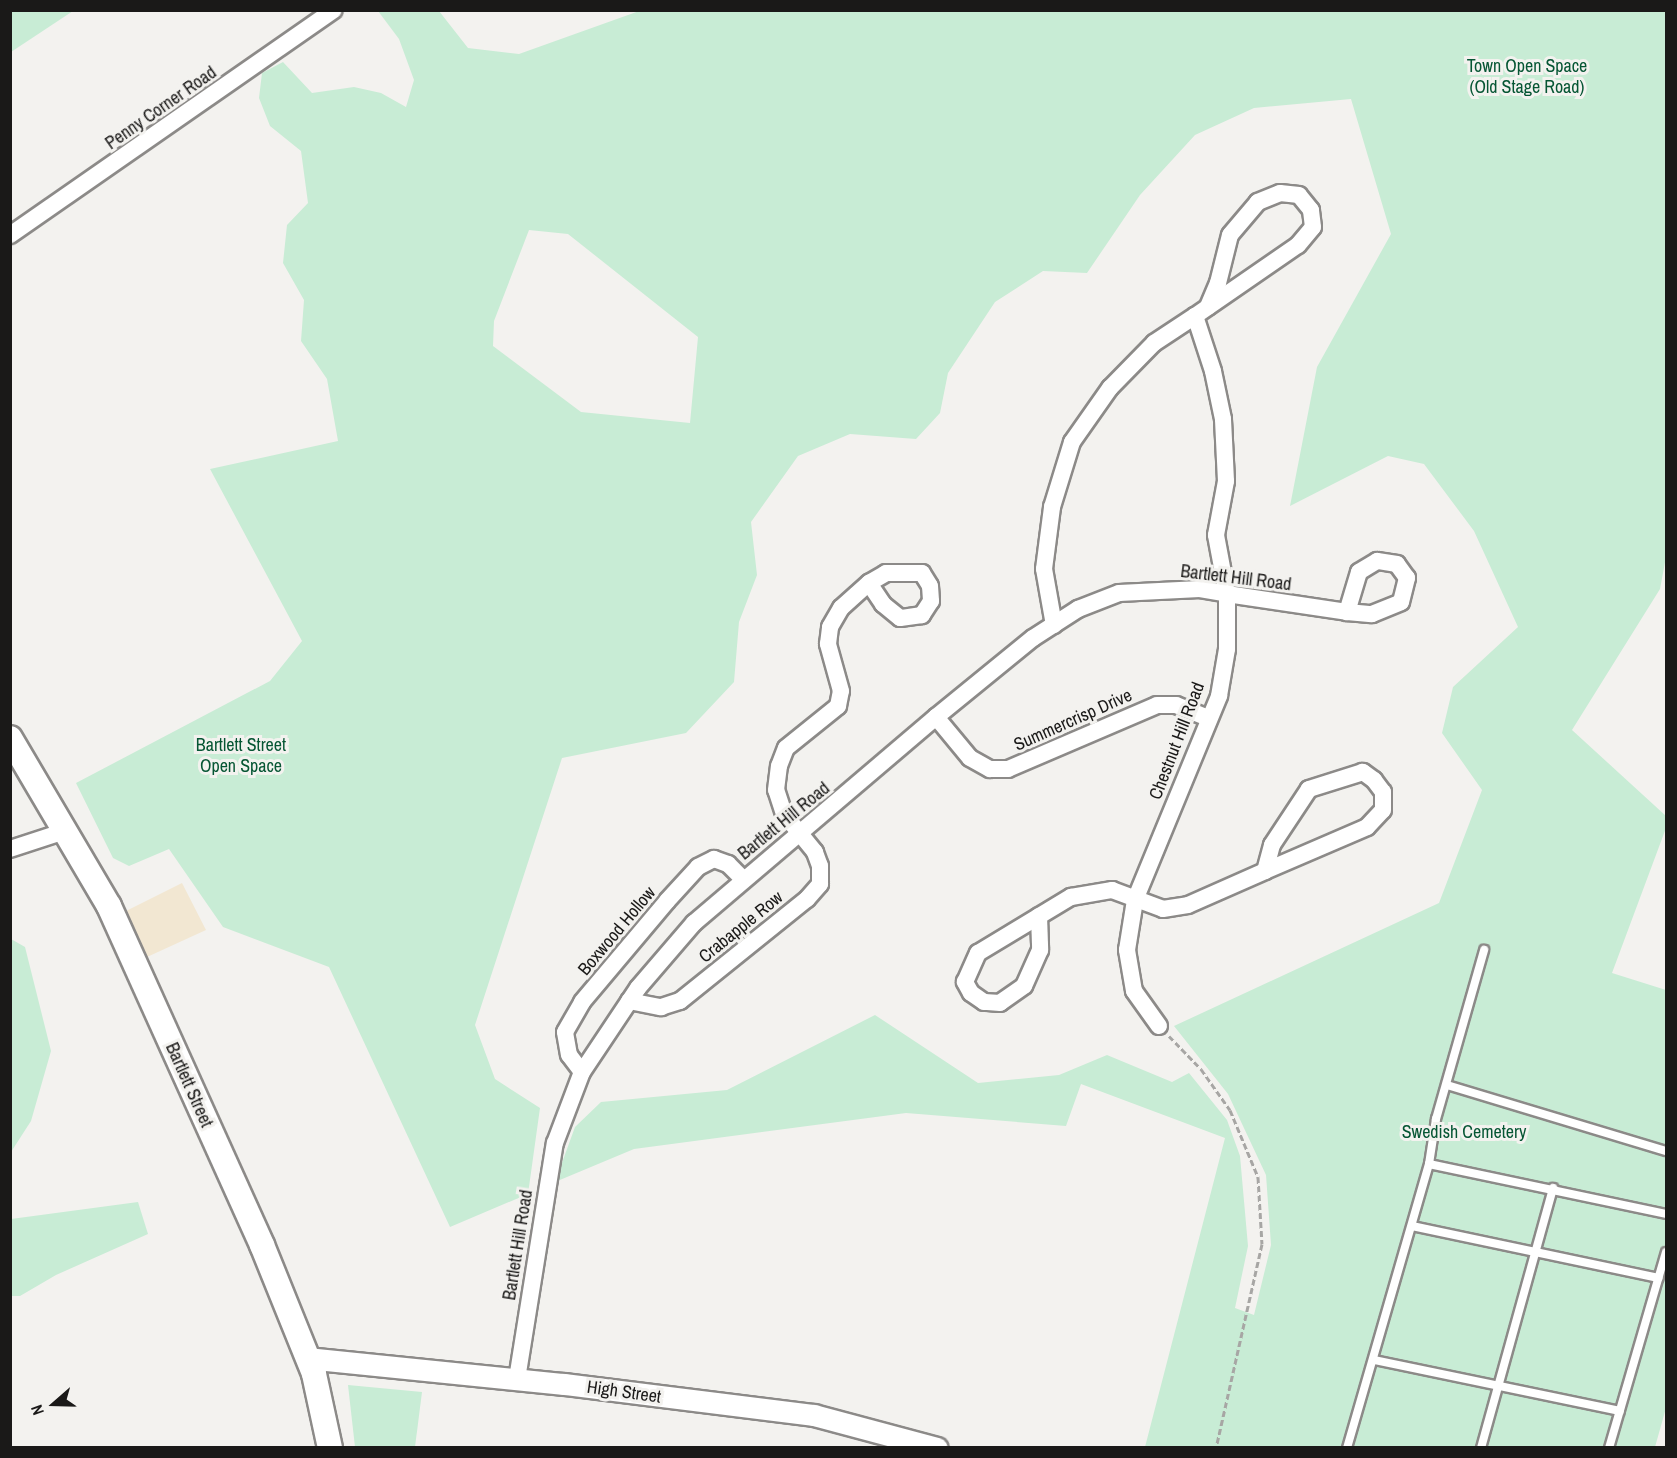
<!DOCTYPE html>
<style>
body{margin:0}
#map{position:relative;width:1677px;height:1458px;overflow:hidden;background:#f3f2ef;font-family:"Archivo Narrow",sans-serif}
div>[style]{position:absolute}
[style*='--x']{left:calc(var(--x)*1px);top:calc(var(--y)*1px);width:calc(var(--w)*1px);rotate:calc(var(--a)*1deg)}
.industrial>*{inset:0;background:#f2e7d2}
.green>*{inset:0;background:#c8ecd5}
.path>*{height:3px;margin-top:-1.5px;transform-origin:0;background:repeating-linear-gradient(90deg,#a7a6a4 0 6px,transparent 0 9px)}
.roads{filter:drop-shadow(2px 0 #8c8a88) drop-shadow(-2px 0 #8c8a88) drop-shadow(0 2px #8c8a88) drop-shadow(0 -2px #8c8a88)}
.service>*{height:8px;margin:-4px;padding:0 4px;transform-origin:4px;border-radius:4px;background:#fff}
.minor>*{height:16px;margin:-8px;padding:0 8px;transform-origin:8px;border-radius:8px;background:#fff}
.tertiary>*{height:21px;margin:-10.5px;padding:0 10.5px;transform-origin:10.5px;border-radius:10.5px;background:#fff}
.secondary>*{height:24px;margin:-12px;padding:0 12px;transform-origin:12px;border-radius:12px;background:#fff}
span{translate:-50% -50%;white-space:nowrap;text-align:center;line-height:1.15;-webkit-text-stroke:6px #f3f2ef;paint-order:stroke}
.park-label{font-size:18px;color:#065634}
.street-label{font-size:18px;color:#1a1918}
.frame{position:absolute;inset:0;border:12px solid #1a1918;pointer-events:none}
.north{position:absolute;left:24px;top:1374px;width:60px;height:60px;-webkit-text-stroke:4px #f3f2ef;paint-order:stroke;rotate:250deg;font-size:16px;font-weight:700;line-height:24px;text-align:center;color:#1a1918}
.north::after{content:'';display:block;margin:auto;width:21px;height:27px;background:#1a1918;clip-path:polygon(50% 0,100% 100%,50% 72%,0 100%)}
</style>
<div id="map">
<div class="industrial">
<div style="clip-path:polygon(182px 883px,206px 930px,147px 957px,126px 911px)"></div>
</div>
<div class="green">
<div style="clip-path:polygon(11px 10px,73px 10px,73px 11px,11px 52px)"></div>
<div style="clip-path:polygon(evenodd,642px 10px,1666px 11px,1666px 557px,1660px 589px,1572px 730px,1666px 816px,1666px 828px,1612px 973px,1666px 990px,1666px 1408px,1655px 1447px,1145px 1447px,1225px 1138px,1081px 1084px,1066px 1126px,906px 1113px,634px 1149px,555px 1182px,575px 1127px,601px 1102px,727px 1090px,875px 1015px,978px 1083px,1059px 1075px,1107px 1055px,1172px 1082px,1189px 1073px,1227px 1120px,1240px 1156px,1248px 1246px,1235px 1308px,1254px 1315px,1271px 1245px,1266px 1175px,1228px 1094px,1174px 1026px,1439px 903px,1482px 790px,1442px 733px,1453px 687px,1518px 627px,1474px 531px,1424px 464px,1388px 456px,1290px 506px,1317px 367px,1391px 234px,1351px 99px,1254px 108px,1195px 135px,1140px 195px,1087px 273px,1043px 271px,995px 302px,948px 373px,940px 413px,916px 439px,850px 434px,798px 456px,751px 522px,757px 575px,739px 622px,734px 682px,686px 733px,562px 758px,475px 1025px,495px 1079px,540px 1108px,528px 1194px,450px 1227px,329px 967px,223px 927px,169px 849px,129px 866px,113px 858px,76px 783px,270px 681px,302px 641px,210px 469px,338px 441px,327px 379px,301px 341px,304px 300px,283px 263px,287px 225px,308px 203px,301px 151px,270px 126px,259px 98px,262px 73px,283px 62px,312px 93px,354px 87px,381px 93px,406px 107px,414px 80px,399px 39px,378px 11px,439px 11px,468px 48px,519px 54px,642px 10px,529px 230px,568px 234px,698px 337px,690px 423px,581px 412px,493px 346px,494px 321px,529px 230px)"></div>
<div style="clip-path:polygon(11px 939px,25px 947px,51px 1051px,31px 1121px,11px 1152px)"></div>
<div style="clip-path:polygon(138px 1202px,148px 1234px,56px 1275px,20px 1296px,11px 1296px,11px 1219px)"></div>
<div style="clip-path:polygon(348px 1385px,422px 1392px,415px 1447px,355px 1447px)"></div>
</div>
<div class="path">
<div style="--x:1169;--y:1036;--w:46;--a:45.9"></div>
<div style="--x:1201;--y:1069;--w:50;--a:54.7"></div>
<div style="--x:1230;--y:1110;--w:73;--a:67.3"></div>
<div style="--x:1258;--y:1177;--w:67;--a:86.6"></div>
<div style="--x:1262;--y:1244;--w:209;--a:102.7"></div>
</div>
<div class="roads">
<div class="service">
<div style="--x:1447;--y:1085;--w:229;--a:16.8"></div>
<div style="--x:1429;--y:1164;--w:242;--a:11.9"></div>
<div style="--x:1412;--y:1226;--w:252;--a:11.9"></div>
<div style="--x:1374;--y:1360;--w:251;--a:11.7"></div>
<div style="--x:1347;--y:1448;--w:296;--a:-73.9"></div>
<div style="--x:1429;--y:1164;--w:46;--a:-81.2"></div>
<div style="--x:1436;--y:1119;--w:176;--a:-74.1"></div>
<div style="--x:1481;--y:1448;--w:270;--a:-74.5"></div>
<div style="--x:1609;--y:1448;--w:204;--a:-73.8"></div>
</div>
<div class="minor">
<div style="--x:10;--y:235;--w:394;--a:-34.8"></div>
<div style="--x:1054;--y:625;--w:57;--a:-100.1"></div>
<div style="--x:1044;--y:569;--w:63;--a:-82.6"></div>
<div style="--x:1052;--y:507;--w:68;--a:-72.9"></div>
<div style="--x:1072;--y:442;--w:66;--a:-54.9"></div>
<div style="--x:1110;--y:388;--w:63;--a:-45.6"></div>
<div style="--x:1154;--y:343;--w:49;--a:-33.4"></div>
<div style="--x:1195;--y:316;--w:125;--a:-34.6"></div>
<div style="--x:1298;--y:245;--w:23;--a:-50"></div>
<div style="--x:1313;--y:227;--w:17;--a:-97"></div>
<div style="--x:1311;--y:210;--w:19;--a:-129"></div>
<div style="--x:1299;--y:195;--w:19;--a:-174"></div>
<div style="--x:1280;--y:193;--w:24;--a:158"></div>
<div style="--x:1258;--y:202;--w:43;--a:130.3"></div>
<div style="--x:1230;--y:235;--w:49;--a:104"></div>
<div style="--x:1218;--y:283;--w:26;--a:113"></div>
<div style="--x:936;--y:717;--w:53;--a:50.3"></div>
<div style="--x:970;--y:758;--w:23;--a:29"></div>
<div style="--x:990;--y:769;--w:18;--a:0"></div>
<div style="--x:1008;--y:769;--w:162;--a:-23.2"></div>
<div style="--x:1157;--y:705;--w:19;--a:0"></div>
<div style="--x:1176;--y:705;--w:35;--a:22"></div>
<div style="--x:10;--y:849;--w:58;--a:-18.1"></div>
<div style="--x:1039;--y:916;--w:34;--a:88"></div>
<div style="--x:1040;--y:950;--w:39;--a:114"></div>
<div style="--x:1024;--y:986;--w:29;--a:145"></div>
<div style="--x:1000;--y:1003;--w:16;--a:-176"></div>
<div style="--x:984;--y:1002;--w:16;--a:-145"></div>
<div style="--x:971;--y:993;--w:13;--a:-119"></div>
<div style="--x:965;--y:982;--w:32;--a:-66"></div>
<div style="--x:978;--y:953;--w:109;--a:-31.1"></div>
<div style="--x:1071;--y:897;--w:42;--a:-9.7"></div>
<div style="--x:1112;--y:890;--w:54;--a:20.4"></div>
<div style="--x:1163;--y:909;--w:25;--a:-9"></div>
<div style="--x:1188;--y:905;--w:84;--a:-23.8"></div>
<div style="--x:1265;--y:871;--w:111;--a:-23.3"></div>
<div style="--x:1367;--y:827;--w:23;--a:-47"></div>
<div style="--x:1383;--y:810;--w:18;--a:-90"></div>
<div style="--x:1383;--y:792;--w:15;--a:-127"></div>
<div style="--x:1374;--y:780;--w:14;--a:-144"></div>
<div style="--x:1363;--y:772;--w:57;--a:162.5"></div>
<div style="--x:1309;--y:789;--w:67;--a:123.5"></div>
<div style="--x:1272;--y:845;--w:27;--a:105"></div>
<div style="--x:629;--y:1001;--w:33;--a:11"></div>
<div style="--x:661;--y:1007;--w:20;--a:-18"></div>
<div style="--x:680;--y:1001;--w:163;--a:-38.8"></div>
<div style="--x:807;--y:899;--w:20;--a:-49"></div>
<div style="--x:820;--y:884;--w:18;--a:-90"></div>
<div style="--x:820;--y:866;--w:15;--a:-110"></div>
<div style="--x:815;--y:852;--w:49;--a:-129.2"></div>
<div style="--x:784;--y:814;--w:25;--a:-108"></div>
<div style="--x:776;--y:790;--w:24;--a:-83"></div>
<div style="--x:779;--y:766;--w:19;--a:-69"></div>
<div style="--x:786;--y:748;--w:67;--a:-38.9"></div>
<div style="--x:838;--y:706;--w:15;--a:-79"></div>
<div style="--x:841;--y:691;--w:49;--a:-105.5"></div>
<div style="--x:828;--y:644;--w:17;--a:-83"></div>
<div style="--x:830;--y:627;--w:22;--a:-60"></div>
<div style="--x:841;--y:608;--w:38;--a:-42"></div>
<div style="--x:869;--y:583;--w:20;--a:-30"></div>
<div style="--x:886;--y:573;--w:36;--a:0"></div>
<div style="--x:922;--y:573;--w:15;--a:58"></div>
<div style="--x:930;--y:586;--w:15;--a:86"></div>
<div style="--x:931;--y:601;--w:17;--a:123"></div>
<div style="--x:922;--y:615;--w:22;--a:172"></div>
<div style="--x:900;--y:618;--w:22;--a:-141"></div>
<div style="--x:883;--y:604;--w:25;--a:-124"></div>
<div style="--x:1159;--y:1026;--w:43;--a:-125.5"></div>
<div style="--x:1134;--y:991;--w:42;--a:-99.7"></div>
<div style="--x:1127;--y:950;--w:51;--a:-80.9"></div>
<div style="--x:1135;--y:900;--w:221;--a:-67.6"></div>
<div style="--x:1219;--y:696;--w:48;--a:-80.3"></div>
<div style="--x:1227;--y:649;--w:55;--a:-90"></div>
<div style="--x:1227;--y:594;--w:60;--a:-100.6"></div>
<div style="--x:1216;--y:535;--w:55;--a:-79.5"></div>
<div style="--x:1226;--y:481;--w:62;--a:-92.8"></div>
<div style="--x:1223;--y:419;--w:49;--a:-101.8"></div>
<div style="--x:1213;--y:371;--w:58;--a:-108.1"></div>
<div style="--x:582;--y:1072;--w:21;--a:-127"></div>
<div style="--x:569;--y:1055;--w:23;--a:-100"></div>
<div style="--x:565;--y:1032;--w:34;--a:-60"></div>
<div style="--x:582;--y:1002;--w:132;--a:-49.9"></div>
<div style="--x:667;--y:901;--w:46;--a:-47.6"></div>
<div style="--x:698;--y:867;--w:18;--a:-27"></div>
<div style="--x:714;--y:859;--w:15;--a:20"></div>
<div style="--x:728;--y:864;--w:21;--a:45"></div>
<div style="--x:517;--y:1379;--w:239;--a:-80.9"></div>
<div style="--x:555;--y:1143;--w:76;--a:-69.2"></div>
<div style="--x:582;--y:1072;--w:101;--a:-56.3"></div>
<div style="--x:638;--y:988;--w:86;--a:-49.3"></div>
<div style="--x:694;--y:923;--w:318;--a:-40.4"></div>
<div style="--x:936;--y:717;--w:125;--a:-39.2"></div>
<div style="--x:1033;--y:638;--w:54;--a:-32.8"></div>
<div style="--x:1078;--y:609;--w:44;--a:-21.3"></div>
<div style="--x:1119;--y:593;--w:81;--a:-2.8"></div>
<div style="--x:1200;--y:589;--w:27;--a:10"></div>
<div style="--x:1227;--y:594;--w:121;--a:8.5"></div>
<div style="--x:1347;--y:612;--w:25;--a:5"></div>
<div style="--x:1372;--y:614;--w:31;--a:-22"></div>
<div style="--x:1401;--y:602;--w:25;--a:-76"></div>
<div style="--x:1407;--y:578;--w:17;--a:-126"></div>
<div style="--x:1397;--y:564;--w:20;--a:-171"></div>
<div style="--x:1377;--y:561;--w:21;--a:149"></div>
<div style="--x:1359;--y:572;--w:42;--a:106.7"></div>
</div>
<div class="tertiary">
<div style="--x:307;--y:1358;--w:258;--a:5.8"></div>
<div style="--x:564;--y:1384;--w:252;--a:7.1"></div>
<div style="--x:814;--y:1415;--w:127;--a:15"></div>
</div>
<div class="secondary">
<div style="--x:10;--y:738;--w:195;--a:59.5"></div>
<div style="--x:109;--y:906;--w:372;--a:65.7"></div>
<div style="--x:262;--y:1245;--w:139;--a:68"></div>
<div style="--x:314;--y:1374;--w:76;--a:77.8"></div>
</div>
</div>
<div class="park-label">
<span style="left:1527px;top:77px">Town Open Space<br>(Old Stage Road)</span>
<span style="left:241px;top:756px">Bartlett Street<br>Open Space</span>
<span style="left:1464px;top:1132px">Swedish Cemetery</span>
</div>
<div class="street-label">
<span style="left:161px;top:108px;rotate:-35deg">Penny Corner Road</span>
<span style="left:1236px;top:578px;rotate:7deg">Bartlett Hill Road</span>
<span style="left:1073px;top:720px;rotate:-24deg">Summercrisp Drive</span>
<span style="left:1177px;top:741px;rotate:-69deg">Chestnut Hill Road</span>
<span style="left:784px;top:821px;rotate:-39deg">Bartlett Hill Road</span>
<span style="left:741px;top:927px;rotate:-39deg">Crabapple Row</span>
<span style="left:617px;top:931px;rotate:-50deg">Boxwood Hollow</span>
<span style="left:189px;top:1085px;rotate:66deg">Bartlett Street</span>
<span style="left:518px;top:1245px;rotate:-81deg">Bartlett Hill Road</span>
<span style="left:624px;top:1392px;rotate:8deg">High Street</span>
</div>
<div class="frame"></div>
<div class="north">N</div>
</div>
